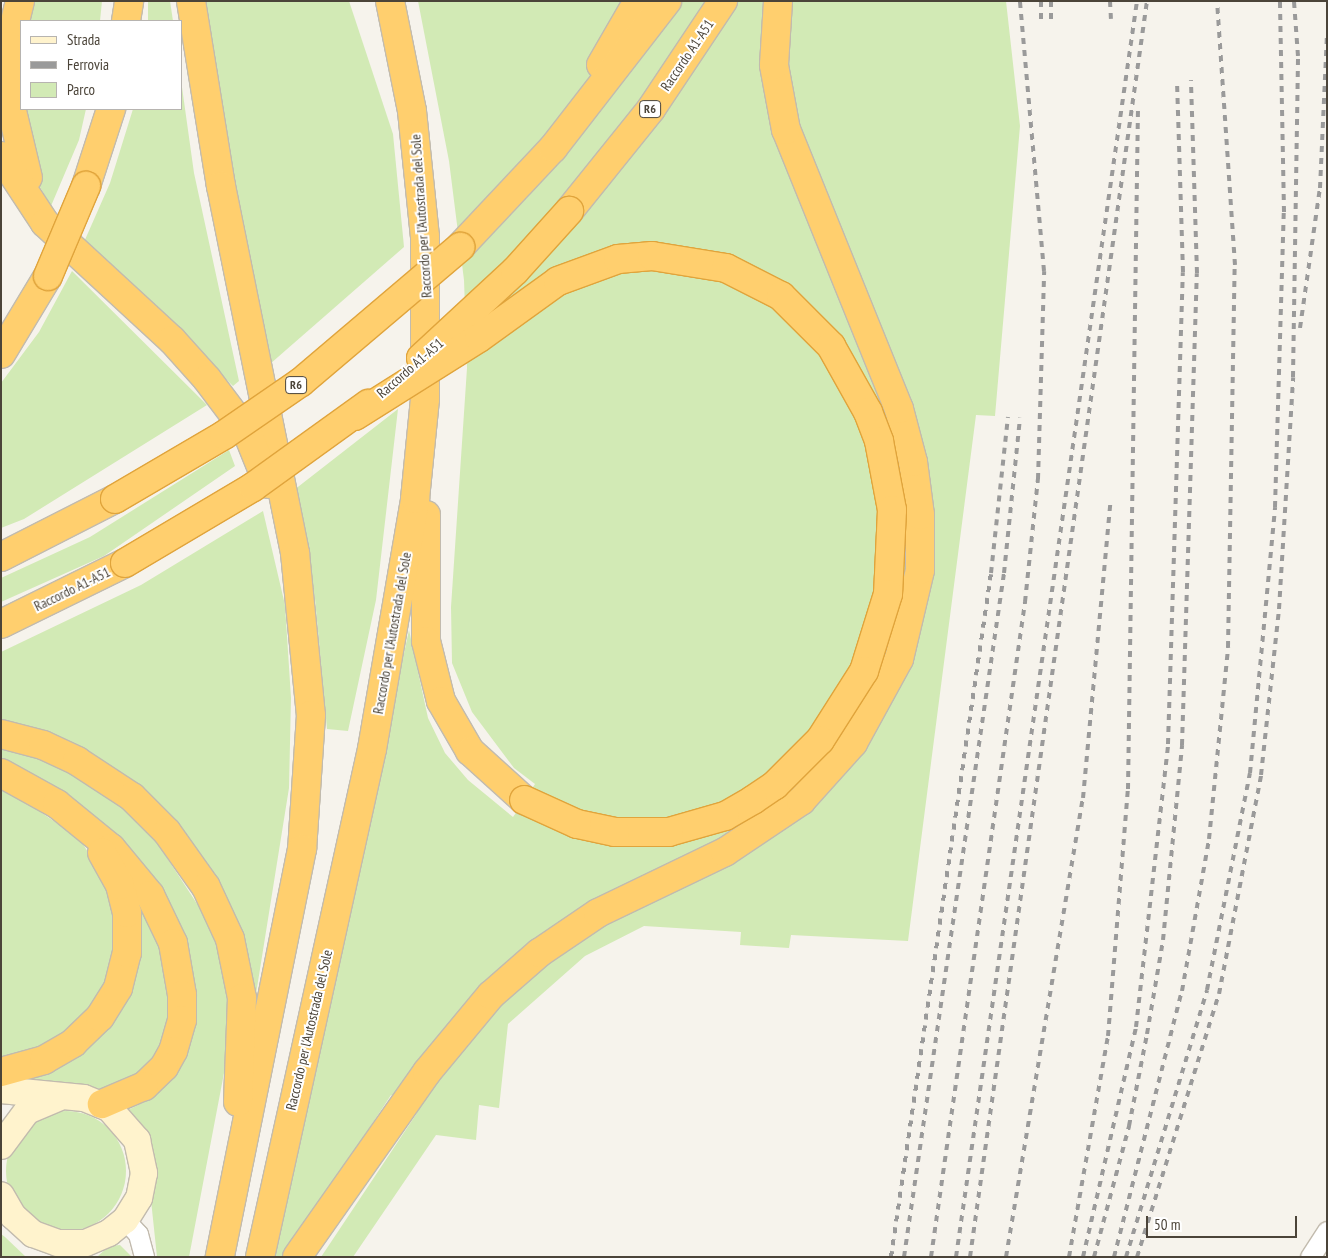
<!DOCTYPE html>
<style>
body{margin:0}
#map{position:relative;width:1328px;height:1258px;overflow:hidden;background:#f6f3ec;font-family:"PT Sans Narrow",sans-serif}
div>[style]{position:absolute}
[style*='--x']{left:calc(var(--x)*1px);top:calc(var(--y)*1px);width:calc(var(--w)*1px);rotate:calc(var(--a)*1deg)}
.green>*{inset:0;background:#d2eab5}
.round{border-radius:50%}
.roads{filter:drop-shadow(1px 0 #c2bbae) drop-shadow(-1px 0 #c2bbae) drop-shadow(0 1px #c2bbae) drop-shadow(0 -1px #c2bbae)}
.street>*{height:19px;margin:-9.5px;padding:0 9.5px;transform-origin:9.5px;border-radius:9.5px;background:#fff}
.secondary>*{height:26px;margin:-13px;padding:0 13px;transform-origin:13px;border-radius:13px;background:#fff3cd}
.highway>*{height:28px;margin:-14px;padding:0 14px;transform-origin:14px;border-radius:14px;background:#ffcf6e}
.rail>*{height:4px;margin-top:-2px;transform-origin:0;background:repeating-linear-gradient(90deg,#9a9a9a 0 6px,transparent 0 12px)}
.bridges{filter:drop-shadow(1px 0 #e0a43c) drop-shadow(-1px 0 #e0a43c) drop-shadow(0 1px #e0a43c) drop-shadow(0 -1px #e0a43c)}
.highway-bridge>*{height:28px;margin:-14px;padding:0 14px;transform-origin:14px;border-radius:14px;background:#ffcf6e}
span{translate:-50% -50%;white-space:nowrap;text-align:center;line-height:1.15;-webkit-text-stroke:4px #fff;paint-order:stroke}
.shield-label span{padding:1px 4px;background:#fff;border:1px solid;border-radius:4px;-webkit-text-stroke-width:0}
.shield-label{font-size:12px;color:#4b4439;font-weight:700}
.street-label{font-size:14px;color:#4b4439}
.frame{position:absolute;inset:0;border:2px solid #4b4439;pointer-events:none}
.legend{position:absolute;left:20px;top:20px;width:162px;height:90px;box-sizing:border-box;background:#fff;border:1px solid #b7b4b0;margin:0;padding:6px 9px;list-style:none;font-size:15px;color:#4b4439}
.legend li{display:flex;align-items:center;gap:10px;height:25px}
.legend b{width:25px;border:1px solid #b7b4b0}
.scale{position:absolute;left:1146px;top:1216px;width:151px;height:22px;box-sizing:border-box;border:2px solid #4b4439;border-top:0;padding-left:6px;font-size:15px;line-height:18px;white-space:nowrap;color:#4b4439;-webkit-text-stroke:4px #fff;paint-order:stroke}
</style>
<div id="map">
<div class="green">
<div style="clip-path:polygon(29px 1px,102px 1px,100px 21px,22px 21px)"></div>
<div style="clip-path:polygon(148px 1px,170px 1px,173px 21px,148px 21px)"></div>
<div style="clip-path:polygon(203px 1px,349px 1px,393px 134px,404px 247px,270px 364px,211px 64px)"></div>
<div style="clip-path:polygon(418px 1px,1006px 1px,1020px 126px,995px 416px,976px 415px,908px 941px,791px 935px,789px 948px,740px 945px,741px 932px,644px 926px,585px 956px,508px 1024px,499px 1108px,479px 1105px,476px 1140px,436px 1135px,353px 1257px,321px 1257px,417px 1113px,391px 1095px,285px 1257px,274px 1257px,409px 630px,428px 718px,445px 753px,468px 780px,513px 817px,535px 784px,514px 768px,472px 712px,452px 663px,451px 607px,467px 368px,464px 280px,449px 161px)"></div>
<div style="clip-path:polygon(21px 26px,21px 109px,86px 109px,79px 140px,51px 206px,33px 175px,15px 104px)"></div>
<div style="clip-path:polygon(181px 80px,194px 173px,239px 381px,233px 386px,84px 242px,110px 183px,133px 109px,181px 109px)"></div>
<div style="clip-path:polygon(72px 271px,207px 405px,24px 519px,1px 528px,1px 383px,39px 332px)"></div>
<div style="clip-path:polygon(398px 409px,376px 600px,348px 731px,327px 729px,315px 599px,294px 490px)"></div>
<div style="clip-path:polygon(229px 450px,235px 466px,104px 556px,1px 602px,1px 578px,90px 537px)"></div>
<div style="clip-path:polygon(263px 511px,285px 605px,291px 698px,289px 788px,252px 1019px,187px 842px,1px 725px,1px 652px,141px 585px)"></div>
<div style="clip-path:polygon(1px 745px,66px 768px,116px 802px,154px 838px,205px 916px,221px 958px,228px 1006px,228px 1052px,189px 1257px,157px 1257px,144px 1134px,128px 1110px,148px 1100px,170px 1078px,173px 918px,1px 764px)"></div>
<div style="clip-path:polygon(1px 785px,80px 839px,110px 889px,119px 942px,102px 997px,60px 1041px,1px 1064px)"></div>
<div style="clip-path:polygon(139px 900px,159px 937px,171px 992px,166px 1040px,144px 1076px,109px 1090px,60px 1083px,20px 1088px,28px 1075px,89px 1040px)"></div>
<div class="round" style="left:6px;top:1111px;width:120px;height:120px"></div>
<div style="clip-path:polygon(1px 1234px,5px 1237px,26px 1257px,1px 1257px)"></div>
<div style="clip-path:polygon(120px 1245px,132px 1257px,97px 1257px,109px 1246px)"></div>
</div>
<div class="roads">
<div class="street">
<div style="--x:125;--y:1220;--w:19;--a:47"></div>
<div style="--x:138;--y:1234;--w:24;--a:75"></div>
<div style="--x:1310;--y:1257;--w:31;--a:-57"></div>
</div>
<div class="secondary">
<div style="--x:1;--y:1090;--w:83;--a:5.5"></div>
<div style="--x:84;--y:1098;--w:27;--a:22"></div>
<div style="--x:109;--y:1108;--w:43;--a:48.8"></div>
<div style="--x:137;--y:1140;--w:34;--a:78"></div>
<div style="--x:144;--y:1173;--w:25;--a:101"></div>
<div style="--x:139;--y:1198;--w:26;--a:122"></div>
<div style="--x:125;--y:1220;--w:21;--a:141"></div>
<div style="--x:109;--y:1233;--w:26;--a:157"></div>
<div style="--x:85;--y:1243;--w:27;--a:180"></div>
<div style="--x:58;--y:1243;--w:27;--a:-160"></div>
<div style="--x:33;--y:1234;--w:27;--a:-138"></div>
<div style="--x:13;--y:1216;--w:24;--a:-120"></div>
<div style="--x:1;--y:1146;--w:44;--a:-53.4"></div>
<div style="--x:27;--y:1111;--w:34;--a:-23"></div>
</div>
<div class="highway">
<div style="--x:20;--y:1;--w:46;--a:103.7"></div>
<div style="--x:9;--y:46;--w:44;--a:92.6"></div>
<div style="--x:7;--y:90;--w:90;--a:76.6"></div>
<div style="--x:191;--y:1;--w:187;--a:80.8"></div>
<div style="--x:221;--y:186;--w:374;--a:78.6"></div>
<div style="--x:295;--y:553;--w:163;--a:84.4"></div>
<div style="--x:311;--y:715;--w:134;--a:93.8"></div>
<div style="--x:302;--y:849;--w:416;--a:101.4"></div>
<div style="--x:126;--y:21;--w:20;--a:-81"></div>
<div style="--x:601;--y:65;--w:74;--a:-60"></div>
<div style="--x:1;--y:156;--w:80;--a:56.7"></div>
<div style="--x:45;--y:223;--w:173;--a:42.7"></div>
<div style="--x:172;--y:340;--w:52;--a:48.1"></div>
<div style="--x:207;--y:379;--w:66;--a:53"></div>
<div style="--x:247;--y:432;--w:56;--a:68"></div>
<div style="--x:86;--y:186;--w:81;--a:-72"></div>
<div style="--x:569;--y:211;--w:131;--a:-51.2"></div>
<div style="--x:651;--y:109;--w:130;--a:-56.3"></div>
<div style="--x:460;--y:247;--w:136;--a:-46.8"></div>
<div style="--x:553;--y:148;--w:186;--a:-52.2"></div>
<div style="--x:1;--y:354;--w:91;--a:-58.9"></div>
<div style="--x:426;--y:515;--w:126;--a:90"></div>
<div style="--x:426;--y:641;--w:62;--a:76"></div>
<div style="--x:441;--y:701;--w:58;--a:59.9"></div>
<div style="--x:470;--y:751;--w:73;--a:42.2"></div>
<div style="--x:1;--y:557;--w:128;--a:-27"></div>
<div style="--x:1;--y:624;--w:138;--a:-26.2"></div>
<div style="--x:1;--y:734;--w:43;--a:14.7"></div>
<div style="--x:43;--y:745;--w:38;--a:25"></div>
<div style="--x:77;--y:761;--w:66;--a:33.2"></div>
<div style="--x:132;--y:797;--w:49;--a:45"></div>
<div style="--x:167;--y:832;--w:67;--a:54.7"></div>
<div style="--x:206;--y:887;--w:57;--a:65.2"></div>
<div style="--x:230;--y:939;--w:60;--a:78.5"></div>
<div style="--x:242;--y:998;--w:104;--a:92.2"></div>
<div style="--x:1;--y:773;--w:64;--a:29"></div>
<div style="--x:57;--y:804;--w:70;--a:39.2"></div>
<div style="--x:111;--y:848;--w:61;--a:50.3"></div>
<div style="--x:150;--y:895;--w:53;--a:64.4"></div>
<div style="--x:173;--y:943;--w:53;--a:80.2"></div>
<div style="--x:182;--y:995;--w:25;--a:90"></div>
<div style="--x:182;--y:1020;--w:32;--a:106"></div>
<div style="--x:173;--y:1051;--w:18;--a:119"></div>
<div style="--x:164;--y:1067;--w:28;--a:136"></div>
<div style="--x:144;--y:1086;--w:46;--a:156.8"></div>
<div style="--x:1;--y:1072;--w:45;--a:-15.6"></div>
<div style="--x:44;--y:1060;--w:34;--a:-30"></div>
<div style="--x:73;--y:1043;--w:37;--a:-44"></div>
<div style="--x:100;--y:1017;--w:34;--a:-58"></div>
<div style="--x:118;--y:988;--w:36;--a:-76"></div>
<div style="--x:127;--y:953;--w:40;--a:-90"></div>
<div style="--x:127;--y:913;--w:29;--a:-104"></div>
<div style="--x:120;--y:885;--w:37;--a:-119"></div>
<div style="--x:260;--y:1257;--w:520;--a:-77.57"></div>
<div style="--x:372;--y:749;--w:254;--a:-80.2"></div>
<div style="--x:415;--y:499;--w:100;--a:-84.3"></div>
<div style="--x:425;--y:399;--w:162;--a:-90"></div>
<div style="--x:425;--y:237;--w:127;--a:-95.9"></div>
<div style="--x:412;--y:111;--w:112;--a:-101.3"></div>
<div style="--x:297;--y:1257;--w:226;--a:-54.9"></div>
<div style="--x:427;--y:1072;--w:100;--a:-50.3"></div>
<div style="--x:491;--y:995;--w:64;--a:-41.2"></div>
<div style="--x:539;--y:953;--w:71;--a:-34.1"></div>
<div style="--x:598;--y:913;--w:141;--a:-25.7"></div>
<div style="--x:725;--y:852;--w:92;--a:-33.9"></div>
<div style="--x:801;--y:801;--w:78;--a:-48.1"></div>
<div style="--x:853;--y:743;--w:96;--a:-61.3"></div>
<div style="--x:899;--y:659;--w:91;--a:-76.7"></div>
<div style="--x:920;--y:570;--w:55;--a:-90"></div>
<div style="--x:920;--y:515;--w:53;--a:-97.5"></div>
<div style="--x:913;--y:462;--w:55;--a:-104.8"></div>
<div style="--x:899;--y:409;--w:301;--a:-112"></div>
<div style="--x:786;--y:130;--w:66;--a:-100.5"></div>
<div style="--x:774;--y:65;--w:64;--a:-86.4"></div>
</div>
</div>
<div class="rail">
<div style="--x:1041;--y:1;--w:19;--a:90"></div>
<div style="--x:1051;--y:1;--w:19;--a:90"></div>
<div style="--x:1110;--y:1;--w:18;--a:87"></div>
<div style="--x:1300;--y:328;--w:141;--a:-81.9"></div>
<div style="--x:1320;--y:188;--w:155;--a:-87.4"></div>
<div style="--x:891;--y:1257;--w:691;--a:-81.68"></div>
<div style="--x:991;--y:573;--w:157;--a:-83.8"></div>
<div style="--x:904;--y:1257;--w:691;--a:-81.68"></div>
<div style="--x:1004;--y:573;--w:156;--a:-84.1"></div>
<div style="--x:931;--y:1257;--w:662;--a:-81.83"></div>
<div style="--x:1025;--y:602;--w:124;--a:-84"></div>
<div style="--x:1038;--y:479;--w:208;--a:-88.3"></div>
<div style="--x:1044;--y:271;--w:271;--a:-95.1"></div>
<div style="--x:956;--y:1257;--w:1269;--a:-81.8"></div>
<div style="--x:970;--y:1257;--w:1268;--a:-81.98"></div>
<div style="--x:1006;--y:1257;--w:465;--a:-80.5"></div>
<div style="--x:1083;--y:798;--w:300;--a:-84.7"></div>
<div style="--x:1069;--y:1257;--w:224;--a:-80"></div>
<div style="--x:1108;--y:1036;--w:248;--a:-85.4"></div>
<div style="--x:1128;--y:789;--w:682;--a:-89.16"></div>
<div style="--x:1083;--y:1257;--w:236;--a:-77"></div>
<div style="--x:1136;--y:1027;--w:285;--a:-83.5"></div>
<div style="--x:1168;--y:744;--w:472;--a:-88.2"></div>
<div style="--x:1183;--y:272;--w:192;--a:-91.8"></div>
<div style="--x:1094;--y:1257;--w:136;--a:-75"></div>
<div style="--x:1129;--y:1126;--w:94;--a:-78.9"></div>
<div style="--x:1147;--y:1034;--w:95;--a:-80.3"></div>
<div style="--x:1163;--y:940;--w:196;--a:-84.4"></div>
<div style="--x:1182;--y:745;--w:472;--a:-88.2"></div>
<div style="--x:1197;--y:273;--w:193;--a:-91.8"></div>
<div style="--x:1114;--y:1257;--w:275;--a:-75.7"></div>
<div style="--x:1182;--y:991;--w:154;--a:-79.9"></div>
<div style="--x:1209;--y:839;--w:193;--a:-84.3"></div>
<div style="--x:1228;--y:647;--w:382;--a:-89"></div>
<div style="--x:1235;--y:265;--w:265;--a:-93.9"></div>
<div style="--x:1126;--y:1257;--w:279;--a:-73.1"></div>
<div style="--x:1207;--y:990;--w:221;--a:-78.8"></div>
<div style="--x:1250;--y:773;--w:267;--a:-84.6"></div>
<div style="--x:1275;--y:507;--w:295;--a:-88.3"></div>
<div style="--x:1284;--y:212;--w:211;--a:-91.1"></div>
<div style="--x:1137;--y:1257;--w:275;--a:-72.7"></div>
<div style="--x:1219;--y:994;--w:223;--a:-79.1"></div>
<div style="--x:1261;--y:775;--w:167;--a:-83.8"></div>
<div style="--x:1279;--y:609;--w:232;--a:-86.5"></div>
<div style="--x:1293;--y:377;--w:321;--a:-89.1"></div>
<div style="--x:1298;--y:56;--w:55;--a:-94.2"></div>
</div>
<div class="bridges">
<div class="highway-bridge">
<div style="--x:48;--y:276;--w:98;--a:-67.1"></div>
<div style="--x:421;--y:358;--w:128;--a:-42.8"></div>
<div style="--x:515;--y:271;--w:81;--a:-48"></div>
<div style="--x:355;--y:416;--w:146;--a:-32.2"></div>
<div style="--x:479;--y:338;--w:97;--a:-35.8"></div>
<div style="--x:558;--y:281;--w:64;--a:-20.1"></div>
<div style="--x:618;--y:259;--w:34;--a:-5"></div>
<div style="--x:652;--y:256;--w:75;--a:9.2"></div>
<div style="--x:726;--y:268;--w:62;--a:27"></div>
<div style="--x:781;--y:296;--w:71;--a:45"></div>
<div style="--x:831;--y:346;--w:76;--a:60.7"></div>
<div style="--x:868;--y:412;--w:31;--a:69"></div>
<div style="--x:879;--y:441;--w:70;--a:79.3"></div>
<div style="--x:892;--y:510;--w:84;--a:92.7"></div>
<div style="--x:888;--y:594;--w:81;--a:107.3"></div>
<div style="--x:864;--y:671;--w:82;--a:122.5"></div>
<div style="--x:820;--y:740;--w:64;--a:135"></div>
<div style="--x:775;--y:785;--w:27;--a:146"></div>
<div style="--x:753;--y:800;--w:32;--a:150"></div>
<div style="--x:725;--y:816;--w:58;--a:164.1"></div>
<div style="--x:669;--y:832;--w:54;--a:180"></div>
<div style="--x:615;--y:832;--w:39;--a:-168"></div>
<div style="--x:577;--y:824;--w:58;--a:-155.6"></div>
<div style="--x:115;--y:499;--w:126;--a:-30.4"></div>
<div style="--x:224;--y:435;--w:93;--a:-34.5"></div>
<div style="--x:301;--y:382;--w:209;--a:-40.3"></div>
<div style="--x:125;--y:563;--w:149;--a:-30.7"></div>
<div style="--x:253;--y:487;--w:142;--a:-35.8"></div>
</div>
</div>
<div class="shield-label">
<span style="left:650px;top:109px">R6</span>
<span style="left:296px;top:385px">R6</span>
</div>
<div class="street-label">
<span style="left:687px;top:55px;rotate:-56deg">Raccordo A1-A51</span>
<span style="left:421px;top:216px;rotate:-94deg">Raccordo per l'Autostrada del Sole</span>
<span style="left:410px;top:368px;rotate:-41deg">Raccordo A1-A51</span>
<span style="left:72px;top:589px;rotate:-26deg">Raccordo A1-A51</span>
<span style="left:392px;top:633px;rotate:-80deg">Raccordo per l'Autostrada del Sole</span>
<span style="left:309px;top:1030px;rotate:-77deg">Raccordo per l'Autostrada del Sole</span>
</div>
<div class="frame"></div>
<ul class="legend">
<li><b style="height:6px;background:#fff3cd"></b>Strada</li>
<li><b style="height:6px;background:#9a9a9a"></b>Ferrovia</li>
<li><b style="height:14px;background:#d2eab5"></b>Parco</li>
</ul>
<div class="scale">50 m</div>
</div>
